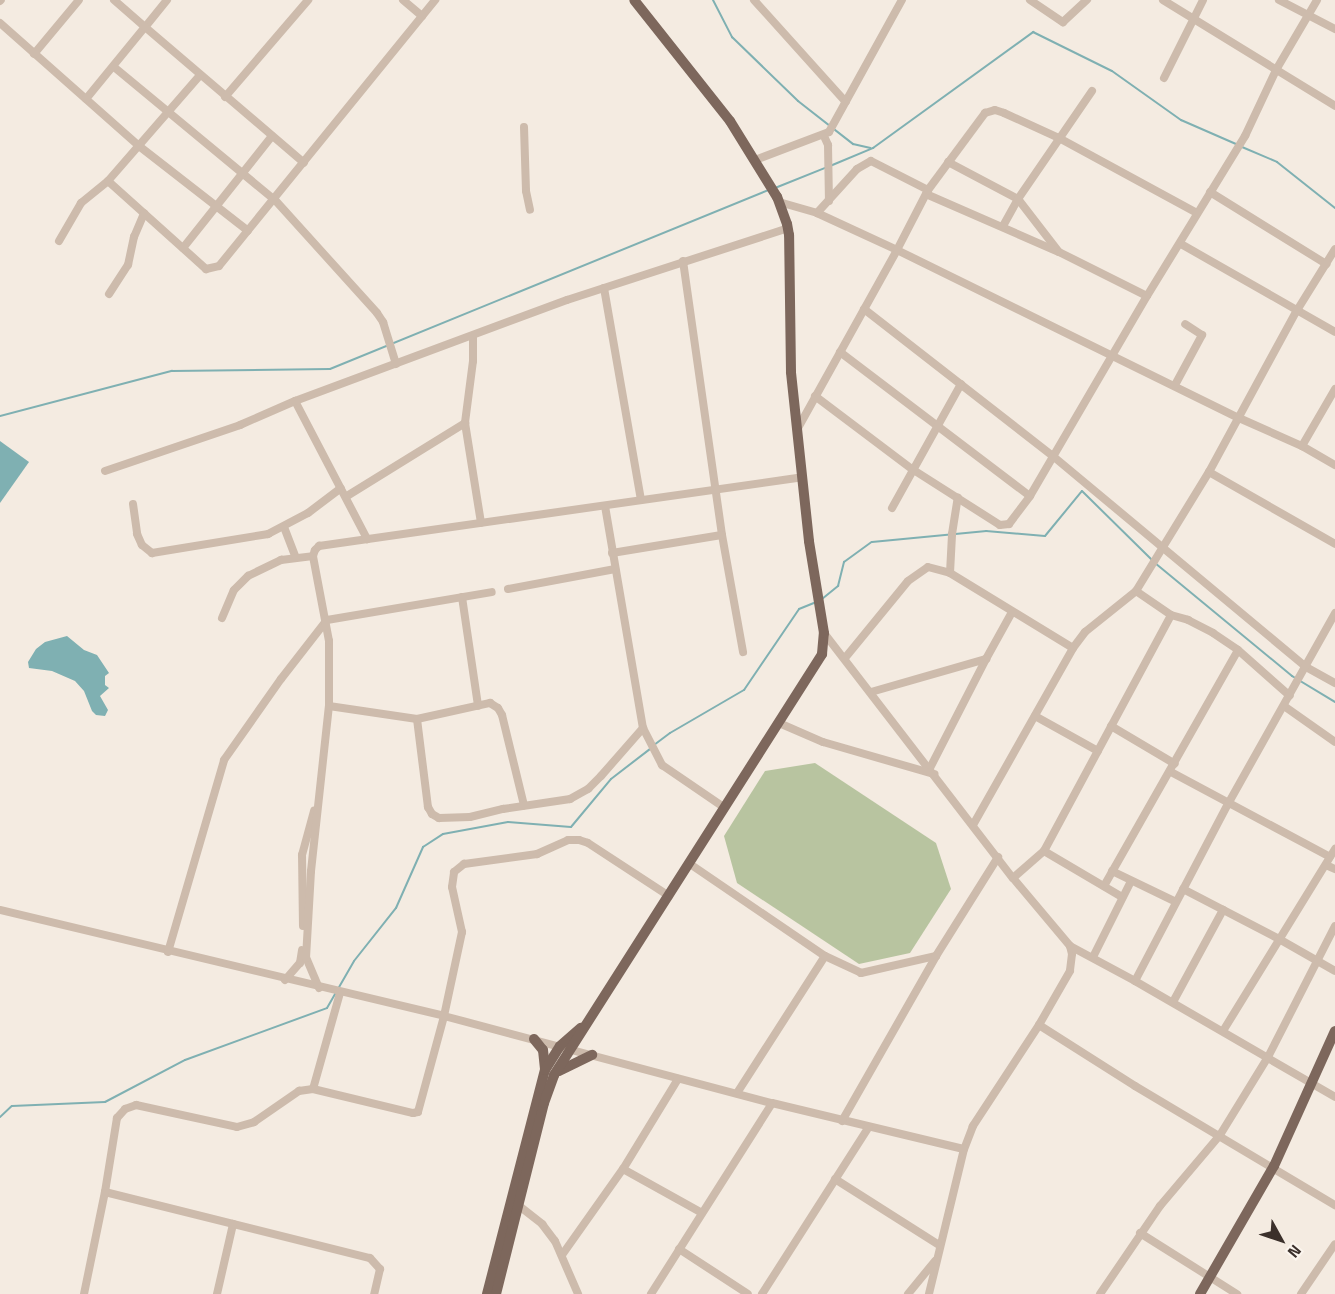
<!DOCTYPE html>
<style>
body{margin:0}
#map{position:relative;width:1335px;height:1294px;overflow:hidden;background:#f4ebe1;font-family:"Titillium Web",sans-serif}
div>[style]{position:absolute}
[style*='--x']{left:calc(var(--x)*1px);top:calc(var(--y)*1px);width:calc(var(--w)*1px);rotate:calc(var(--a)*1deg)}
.green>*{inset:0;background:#b8c4a0}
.water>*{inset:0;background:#7fb0b2}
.stream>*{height:2px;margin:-1px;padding:0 1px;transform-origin:1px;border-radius:1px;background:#7fb0b2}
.minor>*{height:8px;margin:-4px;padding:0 4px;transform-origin:4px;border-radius:4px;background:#cdbbac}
.major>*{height:10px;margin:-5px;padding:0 5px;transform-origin:5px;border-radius:5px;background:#7d675c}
span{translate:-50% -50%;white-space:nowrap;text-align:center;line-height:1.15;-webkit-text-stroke:6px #fbf5ee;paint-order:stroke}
.north{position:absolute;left:1251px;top:1210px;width:60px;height:60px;-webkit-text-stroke:4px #fbf5ee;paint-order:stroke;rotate:130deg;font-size:16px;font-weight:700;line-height:24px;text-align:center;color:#3b302b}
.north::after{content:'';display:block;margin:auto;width:21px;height:27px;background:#3b302b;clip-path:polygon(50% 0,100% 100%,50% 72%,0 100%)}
</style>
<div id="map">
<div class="green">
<div style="clip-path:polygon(815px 763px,936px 843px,951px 889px,910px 953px,859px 964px,737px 883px,724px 836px,765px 771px)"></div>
</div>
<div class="water">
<div style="clip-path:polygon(0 441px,29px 462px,0 503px)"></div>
<div style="clip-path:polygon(67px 636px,84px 650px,97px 655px,109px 673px,105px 676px,105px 685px,109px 688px,100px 696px,108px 710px,105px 716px,96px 715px,92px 711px,84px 691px,75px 681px,52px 671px,29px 668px,28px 662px,36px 649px,45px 642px)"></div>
</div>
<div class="stream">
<div style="--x:713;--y:0;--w:42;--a:62.8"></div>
<div style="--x:732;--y:37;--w:92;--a:44.1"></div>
<div style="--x:798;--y:101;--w:70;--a:38"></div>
<div style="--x:853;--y:144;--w:18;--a:13"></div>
<div style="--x:1242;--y:147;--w:38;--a:23"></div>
<div style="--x:1277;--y:162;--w:74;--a:38.4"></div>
<div style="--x:830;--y:166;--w:47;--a:-22.7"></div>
<div style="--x:873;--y:148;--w:198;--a:-35.9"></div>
<div style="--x:1033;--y:32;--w:88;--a:26.3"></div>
<div style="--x:1112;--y:71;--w:85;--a:35.4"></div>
<div style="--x:1181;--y:120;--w:60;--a:23.6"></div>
<div style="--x:775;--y:188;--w:54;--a:-21.8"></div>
<div style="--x:0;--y:416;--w:178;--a:-14.7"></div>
<div style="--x:172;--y:371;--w:158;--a:-0.7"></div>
<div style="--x:330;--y:369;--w:474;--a:-22.2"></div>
<div style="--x:822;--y:599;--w:21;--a:-39"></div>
<div style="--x:838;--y:586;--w:25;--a:-76"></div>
<div style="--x:844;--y:562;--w:34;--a:-36"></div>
<div style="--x:872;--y:542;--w:115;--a:-5.5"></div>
<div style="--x:986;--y:531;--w:59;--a:4.8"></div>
<div style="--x:1045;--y:536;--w:58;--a:-50.6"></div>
<div style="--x:1082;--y:491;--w:103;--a:44.6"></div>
<div style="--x:1155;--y:563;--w:178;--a:39.5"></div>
<div style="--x:1292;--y:676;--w:50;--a:31.2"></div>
<div style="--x:654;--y:745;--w:20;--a:-37"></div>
<div style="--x:670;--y:733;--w:86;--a:-30.2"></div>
<div style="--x:744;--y:690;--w:98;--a:-55.8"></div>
<div style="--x:799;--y:609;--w:16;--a:-22"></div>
<div style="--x:0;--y:1117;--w:16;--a:-43"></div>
<div style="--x:12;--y:1106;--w:93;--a:-2.5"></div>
<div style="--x:105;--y:1102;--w:90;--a:-27.7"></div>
<div style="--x:185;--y:1060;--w:151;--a:-20.1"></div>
<div style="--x:327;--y:1008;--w:54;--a:-60.1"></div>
<div style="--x:354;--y:961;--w:68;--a:-51.6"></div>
<div style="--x:396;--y:908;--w:67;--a:-66.1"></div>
<div style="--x:423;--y:847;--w:24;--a:-33"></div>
<div style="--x:443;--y:834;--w:66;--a:-10.5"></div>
<div style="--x:508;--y:822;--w:63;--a:4.5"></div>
<div style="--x:571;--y:827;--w:62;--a:-50.2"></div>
<div style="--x:611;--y:779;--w:49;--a:-37.6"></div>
</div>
<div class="minor">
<div style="--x:167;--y:0;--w:35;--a:129"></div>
<div style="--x:145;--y:27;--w:209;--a:40.5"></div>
<div style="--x:403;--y:0;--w:25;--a:40"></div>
<div style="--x:754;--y:0;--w:137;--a:48"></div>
<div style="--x:1030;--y:0;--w:40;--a:34"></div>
<div style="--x:1063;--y:22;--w:33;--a:-43"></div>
<div style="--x:1163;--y:0;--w:202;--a:31.6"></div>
<div style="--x:1279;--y:0;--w:63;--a:27.4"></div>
<div style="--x:0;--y:1;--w:1;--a:-45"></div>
<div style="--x:0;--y:23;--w:186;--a:41.5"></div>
<div style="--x:139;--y:146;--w:138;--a:37.9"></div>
<div style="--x:34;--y:54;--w:70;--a:-50.2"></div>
<div style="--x:114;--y:67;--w:209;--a:39.6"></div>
<div style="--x:275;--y:200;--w:152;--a:47.9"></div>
<div style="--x:377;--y:313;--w:11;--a:56"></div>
<div style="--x:383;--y:322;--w:44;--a:72.8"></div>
<div style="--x:1164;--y:78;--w:87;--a:-63.4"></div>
<div style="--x:225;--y:97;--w:128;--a:-49.4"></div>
<div style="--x:86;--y:99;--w:93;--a:-50.7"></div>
<div style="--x:145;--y:27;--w:41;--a:-138.9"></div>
<div style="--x:524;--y:127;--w:64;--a:88.2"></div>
<div style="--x:526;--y:191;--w:19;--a:78"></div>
<div style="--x:824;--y:136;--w:10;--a:66"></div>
<div style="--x:828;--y:145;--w:56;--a:89"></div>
<div style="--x:755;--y:160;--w:79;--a:-20.7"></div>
<div style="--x:829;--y:132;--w:151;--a:-61.1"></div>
<div style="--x:948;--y:162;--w:79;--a:27.9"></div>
<div style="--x:1018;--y:199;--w:66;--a:52.4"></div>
<div style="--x:108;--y:181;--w:132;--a:41.9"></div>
<div style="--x:206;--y:269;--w:13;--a:-13"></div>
<div style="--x:219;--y:266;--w:343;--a:-50.9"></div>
<div style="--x:1210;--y:192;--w:137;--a:31.8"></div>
<div style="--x:926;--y:194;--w:145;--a:23.6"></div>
<div style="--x:1059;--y:252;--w:98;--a:26.6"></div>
<div style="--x:779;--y:202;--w:40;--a:16"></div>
<div style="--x:817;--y:213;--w:88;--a:24.8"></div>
<div style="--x:897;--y:250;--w:381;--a:26.2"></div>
<div style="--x:1239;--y:418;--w:69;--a:24"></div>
<div style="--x:1302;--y:446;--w:38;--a:30"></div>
<div style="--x:817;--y:213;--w:59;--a:-47.7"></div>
<div style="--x:857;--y:169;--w:16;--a:-30"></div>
<div style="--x:871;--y:161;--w:64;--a:27"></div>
<div style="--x:1003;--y:226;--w:31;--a:-61"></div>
<div style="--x:1018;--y:199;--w:131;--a:-55.6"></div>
<div style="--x:59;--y:241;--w:44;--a:-59.9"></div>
<div style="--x:81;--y:203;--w:35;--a:-39"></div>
<div style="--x:108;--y:181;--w:140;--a:-49"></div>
<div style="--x:1181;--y:244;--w:177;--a:29.7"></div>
<div style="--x:183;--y:248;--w:143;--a:-51.5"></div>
<div style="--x:683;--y:261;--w:277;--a:81.9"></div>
<div style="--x:722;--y:535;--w:119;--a:79.8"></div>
<div style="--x:604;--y:288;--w:215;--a:80.1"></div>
<div style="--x:109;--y:294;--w:35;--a:-57"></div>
<div style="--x:128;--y:265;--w:29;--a:-78"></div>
<div style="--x:134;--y:237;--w:26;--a:-67"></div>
<div style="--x:864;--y:309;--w:241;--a:37.9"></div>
<div style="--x:1054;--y:457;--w:328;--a:39.8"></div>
<div style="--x:1306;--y:667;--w:33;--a:29"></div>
<div style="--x:473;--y:336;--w:25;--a:90"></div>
<div style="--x:473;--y:361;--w:63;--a:97.4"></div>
<div style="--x:465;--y:423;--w:101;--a:80.9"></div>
<div style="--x:840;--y:352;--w:238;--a:37.2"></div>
<div style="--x:1175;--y:385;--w:57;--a:-61.6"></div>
<div style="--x:1202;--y:335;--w:20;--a:-147"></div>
<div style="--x:815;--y:396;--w:121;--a:37"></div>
<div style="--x:912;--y:469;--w:104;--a:32.5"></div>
<div style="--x:1000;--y:525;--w:9;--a:-6"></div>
<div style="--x:1009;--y:524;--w:35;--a:-53"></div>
<div style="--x:1030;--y:496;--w:232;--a:-59.7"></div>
<div style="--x:1147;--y:296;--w:188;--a:-58.5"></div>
<div style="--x:1245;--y:136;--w:73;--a:-64.8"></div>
<div style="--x:1276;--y:70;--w:81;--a:-59.6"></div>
<div style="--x:295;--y:401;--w:156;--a:62.4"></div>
<div style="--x:798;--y:428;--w:204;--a:-60.9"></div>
<div style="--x:897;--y:250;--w:68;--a:-62.7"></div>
<div style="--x:928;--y:190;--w:96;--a:-53.5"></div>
<div style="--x:985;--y:113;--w:10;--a:-17"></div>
<div style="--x:995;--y:110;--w:9;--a:18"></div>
<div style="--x:1004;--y:113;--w:60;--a:24.4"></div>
<div style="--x:1059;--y:138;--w:157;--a:28.5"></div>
<div style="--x:1302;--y:446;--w:66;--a:-59.9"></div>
<div style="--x:105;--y:471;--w:143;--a:-18.8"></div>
<div style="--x:240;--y:425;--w:60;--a:-23.6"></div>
<div style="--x:295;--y:401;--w:290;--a:-20.4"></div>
<div style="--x:567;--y:300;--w:232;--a:-18"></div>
<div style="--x:1209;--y:472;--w:145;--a:29.7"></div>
<div style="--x:347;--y:496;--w:139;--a:-31.7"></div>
<div style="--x:133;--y:504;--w:30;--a:82"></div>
<div style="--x:137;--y:534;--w:12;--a:66"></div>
<div style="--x:142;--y:545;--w:13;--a:39"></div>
<div style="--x:152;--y:553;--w:118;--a:-9.3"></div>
<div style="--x:268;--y:534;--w:45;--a:-27.7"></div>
<div style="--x:308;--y:513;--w:41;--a:-37.1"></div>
<div style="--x:605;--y:506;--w:225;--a:80.3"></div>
<div style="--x:643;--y:728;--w:42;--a:62.8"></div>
<div style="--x:662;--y:765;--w:76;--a:34.3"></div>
<div style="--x:892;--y:508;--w:142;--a:-60.9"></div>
<div style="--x:284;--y:527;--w:33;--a:69"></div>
<div style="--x:612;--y:553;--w:111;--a:-9.3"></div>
<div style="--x:950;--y:573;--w:39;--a:-87"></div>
<div style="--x:952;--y:534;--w:37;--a:-81"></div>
<div style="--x:508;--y:589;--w:109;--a:-10.6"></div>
<div style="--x:1136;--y:591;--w:42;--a:34.4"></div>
<div style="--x:1171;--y:615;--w:18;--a:16"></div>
<div style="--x:1188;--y:620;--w:28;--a:27"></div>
<div style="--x:1213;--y:633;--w:30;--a:34"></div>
<div style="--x:1238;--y:650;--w:69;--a:41.5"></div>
<div style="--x:462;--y:597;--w:110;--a:81.6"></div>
<div style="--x:222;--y:618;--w:30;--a:-67"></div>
<div style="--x:234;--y:590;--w:20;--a:-45"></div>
<div style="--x:248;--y:576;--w:37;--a:-26"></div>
<div style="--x:281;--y:560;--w:32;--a:-7"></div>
<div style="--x:824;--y:633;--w:309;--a:52.4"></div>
<div style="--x:1013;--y:878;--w:89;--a:50"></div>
<div style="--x:1070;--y:946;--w:8;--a:76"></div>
<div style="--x:1072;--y:954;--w:17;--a:97"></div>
<div style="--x:1070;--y:971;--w:62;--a:119.9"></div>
<div style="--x:1039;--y:1025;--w:121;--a:123.2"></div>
<div style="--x:973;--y:1126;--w:25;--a:111"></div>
<div style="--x:964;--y:1149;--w:149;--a:103.6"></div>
<div style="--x:845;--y:658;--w:99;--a:-50.7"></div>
<div style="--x:908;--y:581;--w:24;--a:-35"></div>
<div style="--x:928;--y:567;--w:23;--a:15"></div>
<div style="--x:950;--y:573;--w:144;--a:31.4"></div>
<div style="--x:986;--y:659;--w:54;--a:-61"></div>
<div style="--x:871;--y:692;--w:120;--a:-16"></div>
<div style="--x:986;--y:659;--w:123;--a:117.2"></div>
<div style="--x:329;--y:706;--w:89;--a:8.4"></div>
<div style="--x:417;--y:719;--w:75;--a:-12.4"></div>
<div style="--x:490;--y:703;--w:9;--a:32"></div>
<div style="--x:498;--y:708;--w:8;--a:60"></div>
<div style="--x:502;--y:715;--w:93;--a:76.3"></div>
<div style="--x:1284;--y:706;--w:62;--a:35.2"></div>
<div style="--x:1035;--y:716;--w:72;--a:29.1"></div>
<div style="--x:417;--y:719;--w:89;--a:82.9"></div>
<div style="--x:428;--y:807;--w:8;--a:60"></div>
<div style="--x:432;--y:814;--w:8;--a:30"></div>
<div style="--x:439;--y:818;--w:31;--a:-2"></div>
<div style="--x:470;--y:817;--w:34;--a:-14"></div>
<div style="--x:503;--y:809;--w:68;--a:-8.5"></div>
<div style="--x:570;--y:799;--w:21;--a:-29"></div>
<div style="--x:588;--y:789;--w:18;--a:-45"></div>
<div style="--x:601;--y:776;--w:64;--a:-48.8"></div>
<div style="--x:779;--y:723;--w:48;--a:23.4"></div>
<div style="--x:823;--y:742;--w:116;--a:16.1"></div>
<div style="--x:1111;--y:726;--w:74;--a:30.7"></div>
<div style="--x:1171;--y:772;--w:180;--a:28.1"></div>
<div style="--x:973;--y:825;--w:203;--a:-60.5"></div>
<div style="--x:1073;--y:648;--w:20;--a:-53"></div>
<div style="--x:1085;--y:632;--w:65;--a:-38.8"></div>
<div style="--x:1136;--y:591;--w:140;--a:-58.5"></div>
<div style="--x:1209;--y:472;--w:182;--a:-61.5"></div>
<div style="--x:1296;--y:312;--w:74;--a:-58.2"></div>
<div style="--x:1044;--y:851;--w:91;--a:30.5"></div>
<div style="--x:690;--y:864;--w:163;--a:34.3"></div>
<div style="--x:825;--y:956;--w:163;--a:122.7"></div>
<div style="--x:1326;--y:865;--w:10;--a:24"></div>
<div style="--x:1112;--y:871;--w:71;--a:25.8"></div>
<div style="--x:1013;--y:878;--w:41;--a:-41.1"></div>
<div style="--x:1044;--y:851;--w:268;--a:-61.7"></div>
<div style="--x:1104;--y:886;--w:271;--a:-60.4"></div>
<div style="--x:1183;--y:889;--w:108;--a:27.5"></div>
<div style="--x:1279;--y:939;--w:64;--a:29.7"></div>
<div style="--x:0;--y:910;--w:456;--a:13.4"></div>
<div style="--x:444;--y:1016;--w:339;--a:14.9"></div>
<div style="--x:772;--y:1103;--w:197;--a:13.5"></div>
<div style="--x:303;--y:926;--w:71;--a:-90.8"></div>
<div style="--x:302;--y:855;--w:46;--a:-74.7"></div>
<div style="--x:1070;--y:946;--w:74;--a:28.3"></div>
<div style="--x:1135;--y:981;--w:231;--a:30.1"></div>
<div style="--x:168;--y:952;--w:200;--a:-73.7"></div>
<div style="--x:224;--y:760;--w:99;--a:-54.9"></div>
<div style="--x:281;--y:679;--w:75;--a:-52.1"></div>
<div style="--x:327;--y:620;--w:167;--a:-9.6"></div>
<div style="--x:825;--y:956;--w:40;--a:25"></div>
<div style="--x:861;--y:973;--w:77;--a:-12.8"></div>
<div style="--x:1093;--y:957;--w:85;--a:-63.4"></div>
<div style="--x:285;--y:980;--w:23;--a:-49"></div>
<div style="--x:300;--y:963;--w:13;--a:-81"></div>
<div style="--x:1135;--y:981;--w:200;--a:-62.3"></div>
<div style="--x:1228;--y:804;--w:219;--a:-60.7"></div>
<div style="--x:319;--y:988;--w:33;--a:-113"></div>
<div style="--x:306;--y:958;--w:87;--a:-86.7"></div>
<div style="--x:311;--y:871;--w:166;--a:-83.8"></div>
<div style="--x:329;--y:706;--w:65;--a:-90"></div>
<div style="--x:329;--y:641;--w:86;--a:-100.7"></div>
<div style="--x:313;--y:556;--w:6;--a:-72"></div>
<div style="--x:315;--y:550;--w:6;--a:-45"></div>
<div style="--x:319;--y:546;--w:488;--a:-8.1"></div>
<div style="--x:1173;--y:1002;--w:105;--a:-61.5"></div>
<div style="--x:1039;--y:1025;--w:114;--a:32.4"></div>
<div style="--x:1135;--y:1086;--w:233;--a:30.8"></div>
<div style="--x:1223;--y:1031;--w:214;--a:-58.4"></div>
<div style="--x:678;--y:1079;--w:105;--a:121.4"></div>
<div style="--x:623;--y:1169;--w:90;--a:29.1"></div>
<div style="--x:313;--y:1089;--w:100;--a:-74.3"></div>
<div style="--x:842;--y:1121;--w:190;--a:-60.3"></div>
<div style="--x:936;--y:956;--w:117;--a:-57.9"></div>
<div style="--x:835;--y:1179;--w:123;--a:32.4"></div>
<div style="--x:105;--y:1192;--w:273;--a:14"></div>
<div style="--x:370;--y:1258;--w:15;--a:48"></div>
<div style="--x:380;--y:1269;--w:26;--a:103"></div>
<div style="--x:518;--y:1205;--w:31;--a:38"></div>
<div style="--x:542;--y:1224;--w:21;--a:53"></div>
<div style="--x:555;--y:1241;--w:58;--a:66.5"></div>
<div style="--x:1140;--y:1233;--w:115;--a:32.2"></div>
<div style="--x:679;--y:1249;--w:82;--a:33.1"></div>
<div style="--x:562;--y:1255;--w:105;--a:-54.7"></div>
<div style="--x:84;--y:1294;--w:104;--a:-78.4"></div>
<div style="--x:105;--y:1192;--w:75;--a:-80.8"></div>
<div style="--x:117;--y:1118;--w:12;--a:-48"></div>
<div style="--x:125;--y:1109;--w:12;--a:-20"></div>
<div style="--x:136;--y:1105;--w:103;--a:12.3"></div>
<div style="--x:237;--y:1127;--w:18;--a:-16"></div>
<div style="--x:254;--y:1122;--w:55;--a:-34.6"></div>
<div style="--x:299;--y:1091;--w:14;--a:-8"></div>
<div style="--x:313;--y:1089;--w:103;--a:13.5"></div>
<div style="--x:413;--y:1113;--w:5;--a:-11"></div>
<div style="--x:418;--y:1112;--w:99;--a:-74.8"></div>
<div style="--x:444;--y:1016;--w:86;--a:-77.9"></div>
<div style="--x:462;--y:932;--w:46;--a:-102.5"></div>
<div style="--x:452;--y:887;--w:15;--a:-82"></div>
<div style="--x:454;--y:872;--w:13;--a:-39"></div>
<div style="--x:464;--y:864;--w:74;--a:-7.8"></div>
<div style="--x:537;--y:854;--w:34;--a:-24"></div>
<div style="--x:568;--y:840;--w:11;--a:0"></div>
<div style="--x:579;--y:840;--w:9;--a:18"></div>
<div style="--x:588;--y:843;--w:97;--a:33.2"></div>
<div style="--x:217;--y:1294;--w:72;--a:-77.1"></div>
<div style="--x:651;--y:1294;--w:226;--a:-57.6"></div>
<div style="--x:762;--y:1294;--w:198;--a:-57.4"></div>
<div style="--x:908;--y:1294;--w:43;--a:-50.7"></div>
<div style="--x:1100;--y:1294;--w:107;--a:-55.7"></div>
<div style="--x:1160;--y:1206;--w:93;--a:-49.8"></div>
<div style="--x:1220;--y:1135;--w:92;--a:-58.4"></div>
<div style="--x:1268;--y:1057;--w:147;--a:-62.9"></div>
<div style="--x:1301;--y:1294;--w:60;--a:-55.8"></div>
</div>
<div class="major">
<div style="--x:534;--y:1039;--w:14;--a:51"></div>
<div style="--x:543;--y:1050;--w:19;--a:84"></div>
<div style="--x:559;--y:1071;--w:37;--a:-26"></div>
<div style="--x:487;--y:1294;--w:231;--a:-75.5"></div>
<div style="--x:545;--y:1070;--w:28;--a:-58"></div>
<div style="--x:560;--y:1046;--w:28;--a:-41"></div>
<div style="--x:496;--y:1294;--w:197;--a:-75.9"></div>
<div style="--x:544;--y:1103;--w:30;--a:-70"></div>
<div style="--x:554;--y:1075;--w:499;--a:-57.5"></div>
<div style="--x:822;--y:654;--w:21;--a:-85"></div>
<div style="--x:824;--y:633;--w:93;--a:-99.3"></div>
<div style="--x:809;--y:541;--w:170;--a:-96.1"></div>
<div style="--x:791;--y:372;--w:137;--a:-90.8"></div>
<div style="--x:789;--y:235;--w:11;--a:-100"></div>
<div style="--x:787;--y:224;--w:29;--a:-110"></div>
<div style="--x:777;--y:197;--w:89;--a:-121.7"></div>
<div style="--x:730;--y:121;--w:154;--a:-128.4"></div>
<div style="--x:1200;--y:1294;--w:148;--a:-60"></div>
<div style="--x:1274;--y:1166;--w:148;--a:-65.7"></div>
</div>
<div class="north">N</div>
</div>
